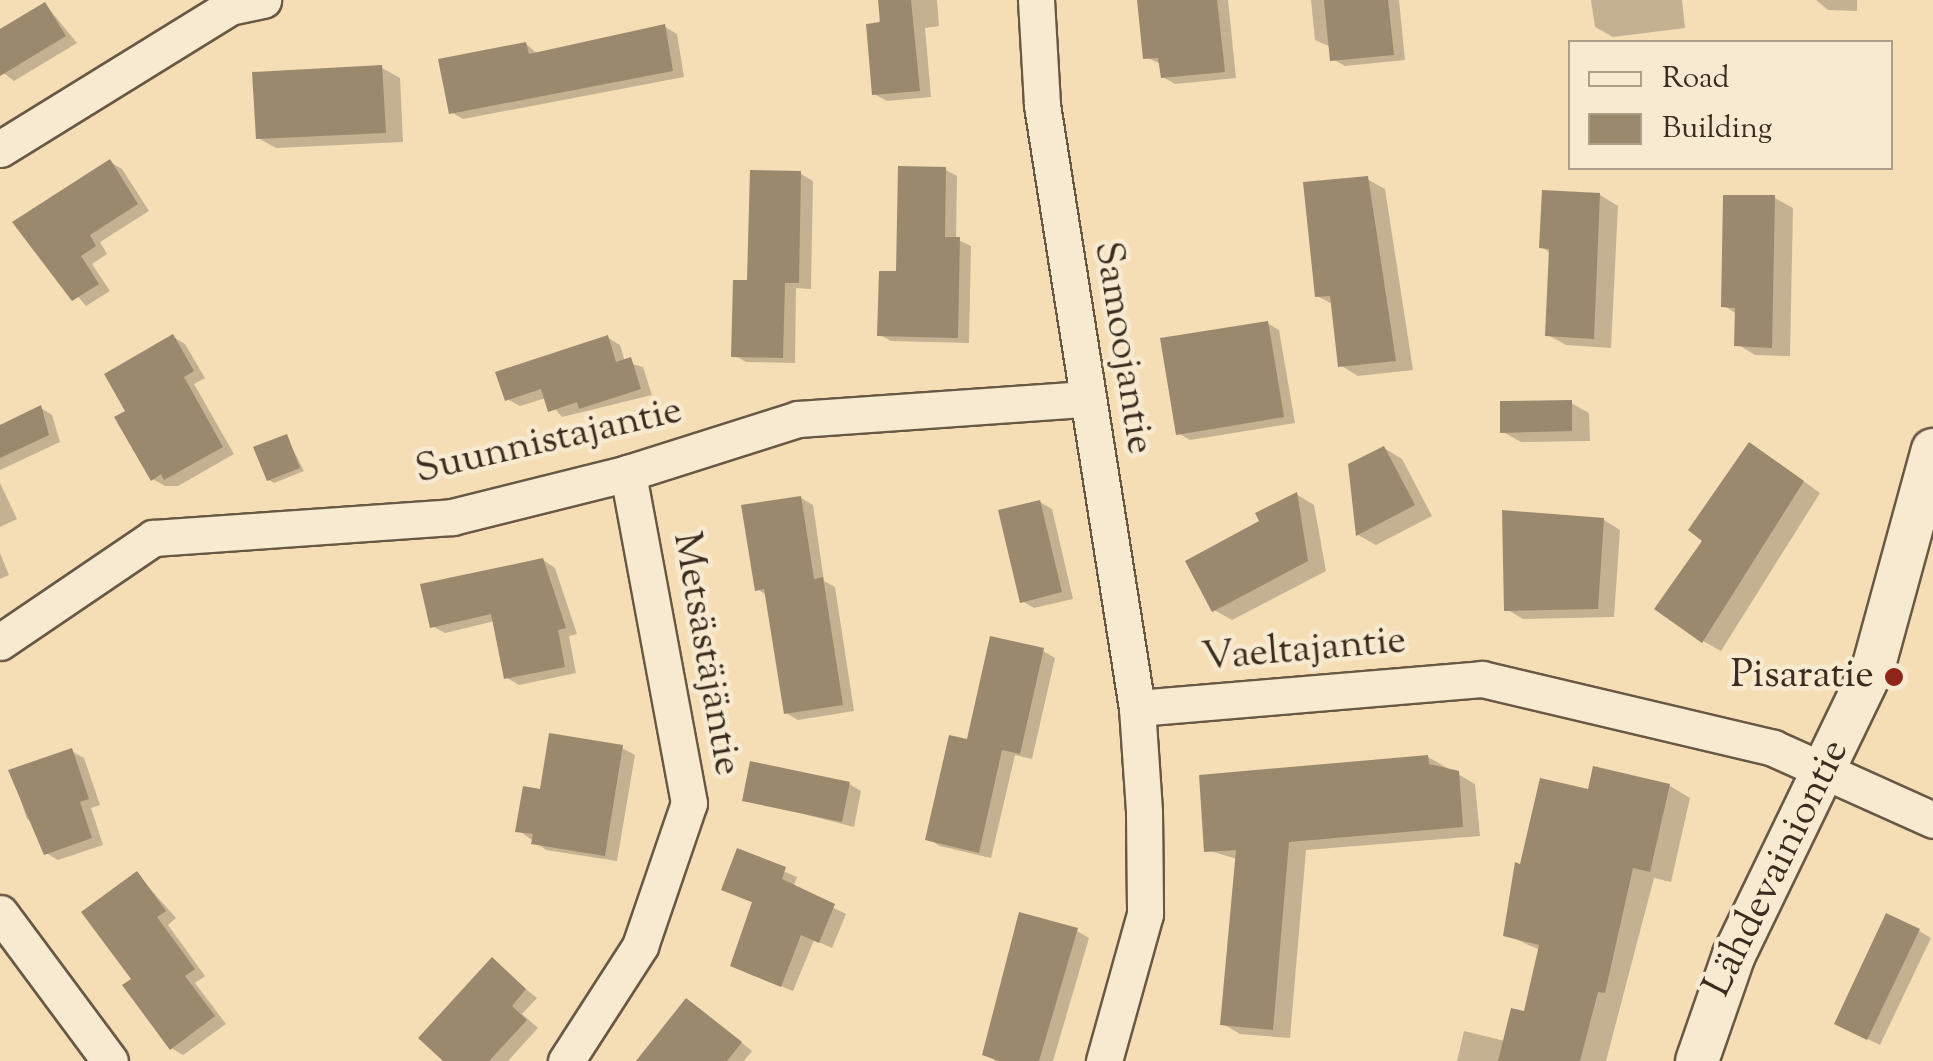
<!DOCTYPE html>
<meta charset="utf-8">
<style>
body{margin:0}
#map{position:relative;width:1933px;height:1061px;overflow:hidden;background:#f5deb6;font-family:"Sorts Mill Goudy",serif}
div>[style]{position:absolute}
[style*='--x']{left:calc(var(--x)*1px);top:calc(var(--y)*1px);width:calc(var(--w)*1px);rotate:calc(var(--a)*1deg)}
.shadow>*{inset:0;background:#0003}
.building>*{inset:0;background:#9b896d}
.roads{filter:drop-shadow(2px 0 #695844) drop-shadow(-2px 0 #695844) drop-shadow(0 2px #695844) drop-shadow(0 -2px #695844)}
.minor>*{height:35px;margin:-17.5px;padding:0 17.5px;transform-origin:17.5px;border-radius:17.5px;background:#f8ead0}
.tertiary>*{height:42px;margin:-21px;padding:0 21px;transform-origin:21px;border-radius:21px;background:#f8ead0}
.dots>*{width:28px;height:28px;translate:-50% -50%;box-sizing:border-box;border:5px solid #f8ead0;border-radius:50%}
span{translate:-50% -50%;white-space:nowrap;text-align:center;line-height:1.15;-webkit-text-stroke:9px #f8ead0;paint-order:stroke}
.street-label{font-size:40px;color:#3a2c1e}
.poi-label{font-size:40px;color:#3a2c1e}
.right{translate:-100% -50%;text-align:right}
.legend{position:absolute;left:1568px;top:40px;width:325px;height:130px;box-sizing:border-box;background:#f8ead0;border:2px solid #ac9e89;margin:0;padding:12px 18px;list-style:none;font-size:30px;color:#3a2c1e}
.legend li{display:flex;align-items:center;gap:20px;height:50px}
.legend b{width:50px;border:2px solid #ac9e89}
</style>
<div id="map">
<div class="shadow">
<div style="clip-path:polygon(881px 0,937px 0,939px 26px,925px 28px,931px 97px,887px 101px,874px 94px)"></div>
<div style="clip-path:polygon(1139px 0,1228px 0,1236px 78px,1175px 84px,1163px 77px,1161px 64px,1145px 57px)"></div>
<div style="clip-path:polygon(1311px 0,1399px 0,1405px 60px,1345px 66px,1333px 59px,1331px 47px,1315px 40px)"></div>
<div style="clip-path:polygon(1591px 0,1682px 0,1685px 28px,1613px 37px,1595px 27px)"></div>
<div style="clip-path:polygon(1816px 0,1857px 0,1857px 11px,1828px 10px)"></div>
<div style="clip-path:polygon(45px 4px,77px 43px,14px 81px,0 70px,0 32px)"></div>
<div style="clip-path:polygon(665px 27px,677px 34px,684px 77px,463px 119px,451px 112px,526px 44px,539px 55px)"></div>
<div style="clip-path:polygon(382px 68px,400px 78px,403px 142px,276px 148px,258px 138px)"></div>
<div style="clip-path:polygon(110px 162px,122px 169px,149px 211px,100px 242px,107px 254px,92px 264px,110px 291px,86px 306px,16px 223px)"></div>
<div style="clip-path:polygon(946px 170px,957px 176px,956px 239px,971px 246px,969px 343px,891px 341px,880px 335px)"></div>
<div style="clip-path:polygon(801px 174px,813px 181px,811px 289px,796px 288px,795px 363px,746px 362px,734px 355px,750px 282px)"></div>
<div style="clip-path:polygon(1367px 179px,1385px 189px,1413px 370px,1358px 376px,1340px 365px,1334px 305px,1317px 296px)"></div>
<div style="clip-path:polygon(1600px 195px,1618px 206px,1611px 348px,1566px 345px,1548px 335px,1551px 253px,1541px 247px)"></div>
<div style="clip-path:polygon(1775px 198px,1793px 208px,1790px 356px,1755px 355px,1737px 344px,1737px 314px,1724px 306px)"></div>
<div style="clip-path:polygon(1267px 323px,1279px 330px,1295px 423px,1190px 440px,1178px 433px)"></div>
<div style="clip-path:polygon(173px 337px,185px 344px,205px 378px,194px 384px,234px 454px,178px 486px,165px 486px,153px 479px,128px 412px)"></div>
<div style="clip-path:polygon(608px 338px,620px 345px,625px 362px,643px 367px,652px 395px,562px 417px,546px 398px,520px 406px,507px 399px)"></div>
<div style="clip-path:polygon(1571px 403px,1589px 413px,1590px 441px,1521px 442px,1503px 432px)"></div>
<div style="clip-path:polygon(41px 408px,52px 415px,60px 442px,0 470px,0 427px)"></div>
<div style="clip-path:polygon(286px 436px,304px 471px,274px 483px,269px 480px)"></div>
<div style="clip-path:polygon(1384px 448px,1402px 459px,1432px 516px,1376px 545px,1358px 535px)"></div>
<div style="clip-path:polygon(1768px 456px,1820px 493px,1721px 651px,1703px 641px)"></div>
<div style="clip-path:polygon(0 483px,17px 519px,0 527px)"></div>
<div style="clip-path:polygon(1296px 494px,1314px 505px,1326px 571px,1232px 620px,1214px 610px)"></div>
<div style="clip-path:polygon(801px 498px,813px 505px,824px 581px,835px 587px,854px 711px,798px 720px,786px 713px,768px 596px,757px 589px)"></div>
<div style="clip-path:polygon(1040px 502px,1052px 509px,1073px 599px,1034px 608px,1022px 601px)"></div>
<div style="clip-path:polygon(1604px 520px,1620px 530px,1614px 617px,1523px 619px,1506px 609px)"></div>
<div style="clip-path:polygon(0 553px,9px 575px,0 579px)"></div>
<div style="clip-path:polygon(543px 560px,555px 568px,577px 634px,569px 636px,576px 673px,519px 685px,507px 678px,495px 621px,445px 633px,432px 626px)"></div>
<div style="clip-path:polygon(1043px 651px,1055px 658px,1032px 759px,1015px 755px,991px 858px,940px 846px,928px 839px,969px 742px)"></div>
<div style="clip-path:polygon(622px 748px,635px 755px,617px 861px,546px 850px,518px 830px,542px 792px)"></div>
<div style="clip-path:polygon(71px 751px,84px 758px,100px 805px,91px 808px,103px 845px,58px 860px,46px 853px,37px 825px,27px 819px,11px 772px)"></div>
<div style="clip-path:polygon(1428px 757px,1475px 784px,1480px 836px,1306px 850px,1290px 1038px,1240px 1034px,1223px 1024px,1237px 859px,1207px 850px)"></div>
<div style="clip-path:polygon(1595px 769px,1670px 786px,1690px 798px,1671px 882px,1654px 878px,1606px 1061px,1457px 1061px,1464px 1031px,1505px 1041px,1526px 1014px,1540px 950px,1506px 935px,1522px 867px,1590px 792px)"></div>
<div style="clip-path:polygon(849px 784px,861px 791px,854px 827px,745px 799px)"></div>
<div style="clip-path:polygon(739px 852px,797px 877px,793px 888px,846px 914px,832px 948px,814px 940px,793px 991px,745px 972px,754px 903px,736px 896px)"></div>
<div style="clip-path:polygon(137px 874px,176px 918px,168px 925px,205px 976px,195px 983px,226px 1024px,183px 1055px,171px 1048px,134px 979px)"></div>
<div style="clip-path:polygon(1077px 931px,1089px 938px,1053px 1061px,996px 1061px,985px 1054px)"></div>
<div style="clip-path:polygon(1919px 931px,1931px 938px,1880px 1045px,1849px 1030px)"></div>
<div style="clip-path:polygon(492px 961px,537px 998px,522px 1014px,538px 1028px,508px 1061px,446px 1061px)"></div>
<div style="clip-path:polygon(699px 1008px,752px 1051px,744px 1061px,639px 1061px)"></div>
</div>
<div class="building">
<div style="clip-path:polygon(878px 0,911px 0,920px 91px,872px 95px,866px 24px,880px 22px)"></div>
<div style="clip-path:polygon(1137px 0,1217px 0,1225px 72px,1161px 78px,1158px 58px,1143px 59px)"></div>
<div style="clip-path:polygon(1324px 0,1388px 0,1394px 55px,1330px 61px)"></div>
<div style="clip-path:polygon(45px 2px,66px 36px,0 76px,0 29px)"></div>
<div style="clip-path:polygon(665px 24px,673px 71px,449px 114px,438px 59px,526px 42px,529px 54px)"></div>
<div style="clip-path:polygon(382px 65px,386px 133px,256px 139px,252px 72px)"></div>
<div style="clip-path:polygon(110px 159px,138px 204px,90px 235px,96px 246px,81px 256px,99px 284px,72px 301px,12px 222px)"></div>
<div style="clip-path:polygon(898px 166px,946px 167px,945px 237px,960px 237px,958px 338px,877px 336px,879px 271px,896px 271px)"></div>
<div style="clip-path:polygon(750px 170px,801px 171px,799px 283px,785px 283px,783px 358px,731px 357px,733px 280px,747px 280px)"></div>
<div style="clip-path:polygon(1368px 176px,1396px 361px,1338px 367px,1330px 296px,1315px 297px,1303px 182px)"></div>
<div style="clip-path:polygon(1542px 190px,1600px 193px,1594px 339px,1545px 336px,1549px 249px,1539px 248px)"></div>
<div style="clip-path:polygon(1723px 195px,1775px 195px,1772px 348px,1734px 346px,1735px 308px,1721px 307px)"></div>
<div style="clip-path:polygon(1268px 321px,1284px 417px,1176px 435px,1160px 338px)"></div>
<div style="clip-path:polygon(173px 334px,194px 371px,184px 377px,223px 447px,164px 480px,161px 474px,151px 481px,114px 417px,125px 411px,104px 374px)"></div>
<div style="clip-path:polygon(608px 335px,616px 362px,631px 357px,641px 389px,579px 409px,577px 402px,548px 412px,541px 389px,505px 401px,495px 372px)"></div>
<div style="clip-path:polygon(1572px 400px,1572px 431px,1500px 433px,1500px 401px)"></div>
<div style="clip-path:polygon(41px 405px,49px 435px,0 458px,0 425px)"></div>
<div style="clip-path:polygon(287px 434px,300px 468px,267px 481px,253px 447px)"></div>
<div style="clip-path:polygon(1749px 442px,1804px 481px,1702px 643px,1654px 609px,1702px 541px,1688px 530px)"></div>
<div style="clip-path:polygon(1384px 446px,1415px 505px,1356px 536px,1348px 464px)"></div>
<div style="clip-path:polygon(1297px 492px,1308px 561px,1212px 612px,1185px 561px,1259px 521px,1255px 513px)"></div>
<div style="clip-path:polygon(801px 496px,814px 579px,823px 577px,843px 705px,784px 714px,764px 589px,755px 591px,741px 505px)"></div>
<div style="clip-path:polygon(1040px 500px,1062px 592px,1020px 603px,998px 510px)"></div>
<div style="clip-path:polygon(1502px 510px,1604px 518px,1598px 609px,1504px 611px)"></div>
<div style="clip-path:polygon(543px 558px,566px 628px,558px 630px,565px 667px,504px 679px,491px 614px,430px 628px,420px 584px)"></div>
<div style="clip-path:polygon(990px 636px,1044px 648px,1020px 754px,1002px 750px,979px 853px,925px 840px,949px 735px,967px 739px)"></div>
<div style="clip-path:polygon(549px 733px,623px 745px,605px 856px,531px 844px,533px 834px,515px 832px,523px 786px,540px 789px)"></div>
<div style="clip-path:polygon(72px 748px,89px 799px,80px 802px,92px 838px,44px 855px,8px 770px)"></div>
<div style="clip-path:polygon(1428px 755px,1429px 764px,1459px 771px,1463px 827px,1289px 842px,1273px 1030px,1220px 1025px,1236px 850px,1204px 852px,1199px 775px)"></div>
<div style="clip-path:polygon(750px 761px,850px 782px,842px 822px,742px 801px)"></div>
<div style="clip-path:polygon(1593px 766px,1670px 784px,1650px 872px,1633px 868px,1605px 993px,1598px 992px,1580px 1061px,1498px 1061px,1511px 1008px,1524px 1011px,1539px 945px,1503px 936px,1515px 862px,1520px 864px,1540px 778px,1588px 789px)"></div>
<div style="clip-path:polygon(737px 848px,786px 867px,782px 879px,835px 904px,819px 943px,801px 935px,781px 987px,730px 966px,752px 902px,721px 890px)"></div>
<div style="clip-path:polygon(137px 871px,166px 911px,157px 917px,195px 969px,185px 976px,215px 1016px,170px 1050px,122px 985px,131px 979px,81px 912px)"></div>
<div style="clip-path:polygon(1019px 912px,1078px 928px,1039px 1061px,999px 1061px,982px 1055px)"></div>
<div style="clip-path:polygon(1886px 913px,1920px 929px,1867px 1040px,1834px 1024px)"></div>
<div style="clip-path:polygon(492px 957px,526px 989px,512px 1006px,527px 1020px,489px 1061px,443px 1061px,418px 1038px)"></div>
<div style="clip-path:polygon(686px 998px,742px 1042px,727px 1061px,636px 1061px)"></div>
</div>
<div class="roads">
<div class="minor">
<div style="--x:1036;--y:0;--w:105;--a:86.7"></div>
<div style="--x:1042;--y:105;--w:610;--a:81.05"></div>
<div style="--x:1137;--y:708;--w:104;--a:86.1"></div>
<div style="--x:1144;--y:812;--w:102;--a:89.4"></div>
<div style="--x:1145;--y:914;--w:153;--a:105.6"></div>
<div style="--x:0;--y:149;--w:270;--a:-31.7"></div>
<div style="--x:230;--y:7;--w:34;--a:-12"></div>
<div style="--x:0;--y:642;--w:185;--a:-34.2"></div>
<div style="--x:153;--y:538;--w:300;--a:-4"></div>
<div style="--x:452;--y:517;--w:181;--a:-14"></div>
<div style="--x:628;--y:473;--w:178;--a:-17.6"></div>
<div style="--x:798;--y:419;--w:289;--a:-4"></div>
<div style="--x:1137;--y:708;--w:346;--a:-4.8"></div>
<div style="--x:1482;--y:679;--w:299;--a:13.3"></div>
<div style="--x:1773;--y:748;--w:175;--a:24.2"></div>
<div style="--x:0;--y:913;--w:184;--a:53.4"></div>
<div style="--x:566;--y:1061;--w:137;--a:-57.2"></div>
<div style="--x:640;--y:946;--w:151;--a:-71.1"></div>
<div style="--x:689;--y:803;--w:336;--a:-100.5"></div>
</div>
<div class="tertiary">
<div style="--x:1697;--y:1061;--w:112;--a:-70.8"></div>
<div style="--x:1734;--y:955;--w:322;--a:-64.2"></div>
<div style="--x:1874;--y:665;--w:223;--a:-74.7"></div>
</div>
</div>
<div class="dots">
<div style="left:1894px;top:677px;background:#8f2418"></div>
</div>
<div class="street-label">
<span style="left:1122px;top:348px;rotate:81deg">Samoojantie</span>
<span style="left:549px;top:442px;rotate:-13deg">Suunnistajantie</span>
<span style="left:1304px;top:651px;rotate:-5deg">Vaeltajantie</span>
<span style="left:705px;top:654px;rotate:80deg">Metsästäjäntie</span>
<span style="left:1778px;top:869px;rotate:-64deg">Lähdevainiontie</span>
</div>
<div class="poi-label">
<span class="right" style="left:1874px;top:677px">Pisaratie</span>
</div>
<ul class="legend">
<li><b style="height:12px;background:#f8ead0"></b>Road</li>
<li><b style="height:28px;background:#9b896d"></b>Building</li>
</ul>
</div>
